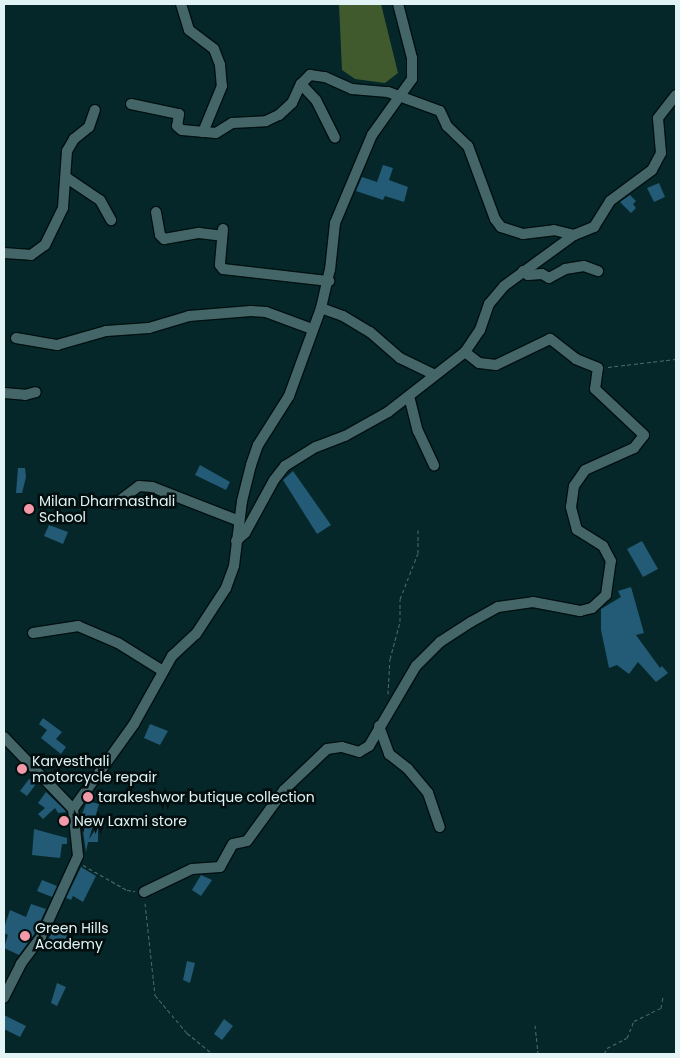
<!DOCTYPE html>
<style>
body{margin:0}
#map{position:relative;width:680px;height:1058px;overflow:hidden;background:#052729;font-family:Poppins,sans-serif}
div>[style]{position:absolute}
[style*='--x']{left:calc(var(--x)*1px);top:calc(var(--y)*1px);width:calc(var(--w)*1px);rotate:calc(var(--a)*1deg)}
.forest>*{inset:0;background:#405a2e}
.building>*{inset:0;background:#235a76}
.path>*{height:1px;margin-top:-0.5px;transform-origin:0;background:repeating-linear-gradient(90deg,#4d6a6c 0 4px,transparent 0 6.5px)}
.roads{filter:drop-shadow(1px 0 #000f10) drop-shadow(-1px 0 #000f10) drop-shadow(0 1px #000f10) drop-shadow(0 -1px #000f10)}
.minor>*{height:10px;margin:-5px;padding:0 5px;transform-origin:5px;border-radius:5px;background:#456668}
.dots>*{width:14px;height:14px;translate:-50% -50%;box-sizing:border-box;border:2px solid #030e0f;border-radius:50%}
span{translate:-50% -50%;white-space:nowrap;text-align:center;line-height:1.15;-webkit-text-stroke:5px #030e0f;paint-order:stroke}
.poi-label{font-size:14px;color:#e1f3f4}
.left{translate:0 -50%;text-align:left}
.frame{position:absolute;inset:0;border:5px solid #e1f3f4;pointer-events:none}
</style>
<div id="map">
<div class="forest">
<div style="clip-path:polygon(339px 4px,381px 4px,398px 73px,385px 83px,355px 79px,342px 70px)"></div>
</div>
<div class="building">
<div style="clip-path:polygon(383px 165px,393px 168px,389px 180px,408px 187px,404px 202px,385px 196px,383px 200px,356px 191px,362px 177px,377px 182px)"></div>
<div style="clip-path:polygon(659px 183px,665px 197px,654px 202px,647px 188px)"></div>
<div style="clip-path:polygon(630px 195px,636px 201px,633px 204px,636px 208px,631px 213px,620px 202px)"></div>
<div style="clip-path:polygon(200px 465px,230px 482px,226px 490px,195px 475px)"></div>
<div style="clip-path:polygon(18px 468px,25px 468px,26px 477px,22px 493px,16px 493px)"></div>
<div style="clip-path:polygon(293px 471px,331px 525px,317px 534px,283px 480px)"></div>
<div style="clip-path:polygon(49px 525px,68px 532px,63px 544px,44px 536px)"></div>
<div style="clip-path:polygon(642px 541px,658px 569px,643px 577px,627px 549px)"></div>
<div style="clip-path:polygon(631px 587px,644px 633px,636px 635px,660px 668px,662px 666px,668px 673px,656px 682px,638px 662px,629px 674px,617px 665px,609px 668px,601px 630px,601px 609px,621px 597px,618px 591px)"></div>
<div style="clip-path:polygon(43px 718px,62px 732px,56px 739px,66px 747px,61px 754px,41px 738px,47px 730px,39px 724px)"></div>
<div style="clip-path:polygon(150px 724px,168px 731px,160px 745px,144px 738px)"></div>
<div style="clip-path:polygon(29px 779px,36px 784px,27px 796px,20px 791px)"></div>
<div style="clip-path:polygon(46px 792px,65px 810px,66px 812px,58px 813px,55px 808px,43px 819px,38px 814px,45px 808px,38px 803px)"></div>
<div style="clip-path:polygon(87px 801px,99px 804px,89px 839px,98px 826px,98px 842px,88px 842px,86px 852px,81px 817px)"></div>
<div style="clip-path:polygon(34px 829px,67px 838px,67px 844px,62px 844px,60px 858px,32px 855px)"></div>
<div style="clip-path:polygon(81px 867px,96px 876px,83px 902px,73px 896px,71px 900px,66px 898px)"></div>
<div style="clip-path:polygon(201px 875px,212px 880px,201px 896px,192px 890px)"></div>
<div style="clip-path:polygon(42px 880px,57px 886px,52px 897px,37px 891px)"></div>
<div style="clip-path:polygon(31px 904px,46px 909px,35px 933px,19px 955px,4px 948px,8px 935px,4px 933px,4px 928px,10px 910px,26px 917px)"></div>
<div style="clip-path:polygon(54px 927px,68px 933px,62px 946px,48px 940px)"></div>
<div style="clip-path:polygon(187px 961px,195px 963px,190px 983px,183px 980px)"></div>
<div style="clip-path:polygon(57px 983px,66px 987px,57px 1006px,51px 1003px)"></div>
<div style="clip-path:polygon(4px 1015px,26px 1026px,20px 1037px,4px 1029px)"></div>
<div style="clip-path:polygon(224px 1019px,233px 1026px,222px 1040px,214px 1034px)"></div>
</div>
<div class="path">
<div style="--x:608;--y:367;--w:68;--a:-6.7"></div>
<div style="--x:388;--y:694;--w:35;--a:-87"></div>
<div style="--x:390;--y:659;--w:39;--a:-75"></div>
<div style="--x:400;--y:621;--w:22;--a:-90"></div>
<div style="--x:400;--y:599;--w:49;--a:-68.6"></div>
<div style="--x:418;--y:553;--w:23;--a:-90"></div>
<div style="--x:83;--y:865;--w:51;--a:29.6"></div>
<div style="--x:127;--y:890;--w:8;--a:7"></div>
<div style="--x:145;--y:903;--w:93;--a:83.8"></div>
<div style="--x:155;--y:995;--w:50;--a:49.9"></div>
<div style="--x:187;--y:1033;--w:33;--a:39"></div>
<div style="--x:535;--y:1025;--w:29;--a:84"></div>
<div style="--x:604;--y:1054;--w:7;--a:-63"></div>
<div style="--x:607;--y:1048;--w:22;--a:-27"></div>
<div style="--x:627;--y:1038;--w:18;--a:-68"></div>
<div style="--x:634;--y:1021;--w:30;--a:-26"></div>
<div style="--x:661;--y:1008;--w:11;--a:-80"></div>
</div>
<div class="roads">
<div class="minor">
<div style="--x:181;--y:4;--w:27;--a:73"></div>
<div style="--x:189;--y:30;--w:31;--a:37"></div>
<div style="--x:214;--y:49;--w:17;--a:69"></div>
<div style="--x:220;--y:65;--w:21;--a:85"></div>
<div style="--x:222;--y:86;--w:50;--a:112.4"></div>
<div style="--x:301;--y:84;--w:22;--a:47"></div>
<div style="--x:316;--y:100;--w:42;--a:63.4"></div>
<div style="--x:131;--y:104;--w:49;--a:11.8"></div>
<div style="--x:179;--y:114;--w:12;--a:99"></div>
<div style="--x:177;--y:126;--w:6;--a:39"></div>
<div style="--x:182;--y:130;--w:34;--a:5"></div>
<div style="--x:216;--y:133;--w:19;--a:-32"></div>
<div style="--x:232;--y:123;--w:34;--a:-3"></div>
<div style="--x:266;--y:121;--w:14;--a:-25"></div>
<div style="--x:279;--y:115;--w:18;--a:-43"></div>
<div style="--x:292;--y:103;--w:21;--a:-65"></div>
<div style="--x:301;--y:84;--w:13;--a:-45"></div>
<div style="--x:310;--y:75;--w:15;--a:8"></div>
<div style="--x:325;--y:77;--w:30;--a:24"></div>
<div style="--x:352;--y:89;--w:36;--a:5"></div>
<div style="--x:388;--y:92;--w:55;--a:20.1"></div>
<div style="--x:440;--y:111;--w:17;--a:65"></div>
<div style="--x:447;--y:126;--w:29;--a:44"></div>
<div style="--x:468;--y:146;--w:78;--a:69.7"></div>
<div style="--x:495;--y:219;--w:10;--a:53"></div>
<div style="--x:501;--y:227;--w:23;--a:18"></div>
<div style="--x:523;--y:234;--w:31;--a:-7"></div>
<div style="--x:554;--y:230;--w:21;--a:14"></div>
<div style="--x:67;--y:178;--w:40;--a:34"></div>
<div style="--x:100;--y:200;--w:23;--a:61"></div>
<div style="--x:156;--y:212;--w:23;--a:80"></div>
<div style="--x:160;--y:235;--w:6;--a:45"></div>
<div style="--x:164;--y:239;--w:36;--a:-10"></div>
<div style="--x:199;--y:233;--w:23;--a:7"></div>
<div style="--x:223;--y:229;--w:36;--a:95"></div>
<div style="--x:220;--y:265;--w:5;--a:53"></div>
<div style="--x:223;--y:269;--w:107;--a:6.5"></div>
<div style="--x:4;--y:253;--w:27;--a:4"></div>
<div style="--x:31;--y:255;--w:17;--a:-36"></div>
<div style="--x:45;--y:245;--w:41;--a:-64.1"></div>
<div style="--x:63;--y:208;--w:57;--a:-86"></div>
<div style="--x:67;--y:151;--w:14;--a:-60"></div>
<div style="--x:74;--y:139;--w:19;--a:-39"></div>
<div style="--x:89;--y:127;--w:18;--a:-71"></div>
<div style="--x:523;--y:271;--w:6;--a:39"></div>
<div style="--x:528;--y:275;--w:14;--a:-4"></div>
<div style="--x:542;--y:274;--w:8;--a:30"></div>
<div style="--x:549;--y:278;--w:18;--a:-29"></div>
<div style="--x:565;--y:269;--w:19;--a:-9"></div>
<div style="--x:584;--y:266;--w:15;--a:20"></div>
<div style="--x:321;--y:308;--w:23;--a:20"></div>
<div style="--x:343;--y:316;--w:31;--a:31"></div>
<div style="--x:370;--y:332;--w:40;--a:41"></div>
<div style="--x:400;--y:358;--w:39;--a:26"></div>
<div style="--x:16;--y:338;--w:42;--a:9.7"></div>
<div style="--x:57;--y:345;--w:51;--a:-15.9"></div>
<div style="--x:106;--y:331;--w:43;--a:-4"></div>
<div style="--x:149;--y:328;--w:42;--a:-16.7"></div>
<div style="--x:189;--y:316;--w:62;--a:-4.6"></div>
<div style="--x:251;--y:311;--w:15;--a:4"></div>
<div style="--x:266;--y:312;--w:49;--a:20.3"></div>
<div style="--x:4;--y:393;--w:21;--a:5"></div>
<div style="--x:25;--y:395;--w:11;--a:-15"></div>
<div style="--x:409;--y:396;--w:36;--a:76"></div>
<div style="--x:418;--y:431;--w:38;--a:65"></div>
<div style="--x:115;--y:504;--w:30;--a:-37"></div>
<div style="--x:139;--y:486;--w:13;--a:4"></div>
<div style="--x:152;--y:487;--w:93;--a:21.3"></div>
<div style="--x:236;--y:541;--w:12;--a:-42"></div>
<div style="--x:245;--y:533;--w:60;--a:-61.3"></div>
<div style="--x:274;--y:480;--w:18;--a:-52"></div>
<div style="--x:285;--y:466;--w:36;--a:-32"></div>
<div style="--x:316;--y:447;--w:31;--a:-21"></div>
<div style="--x:345;--y:436;--w:49;--a:-29.2"></div>
<div style="--x:388;--y:412;--w:98;--a:-37.9"></div>
<div style="--x:465;--y:352;--w:27;--a:-56"></div>
<div style="--x:480;--y:330;--w:28;--a:-71"></div>
<div style="--x:489;--y:304;--w:23;--a:-50"></div>
<div style="--x:504;--y:286;--w:87;--a:-36.1"></div>
<div style="--x:574;--y:235;--w:22;--a:-22"></div>
<div style="--x:594;--y:227;--w:31;--a:-58"></div>
<div style="--x:610;--y:201;--w:52;--a:-36.4"></div>
<div style="--x:652;--y:170;--w:19;--a:-62"></div>
<div style="--x:661;--y:153;--w:35;--a:-95"></div>
<div style="--x:658;--y:118;--w:29;--a:-52"></div>
<div style="--x:33;--y:633;--w:46;--a:-8.8"></div>
<div style="--x:78;--y:626;--w:43;--a:23"></div>
<div style="--x:118;--y:643;--w:53;--a:31.9"></div>
<div style="--x:379;--y:726;--w:30;--a:70"></div>
<div style="--x:389;--y:754;--w:24;--a:38"></div>
<div style="--x:408;--y:769;--w:31;--a:50"></div>
<div style="--x:428;--y:793;--w:36;--a:71"></div>
<div style="--x:4;--y:737;--w:100;--a:46.2"></div>
<div style="--x:73;--y:809;--w:47;--a:83.9"></div>
<div style="--x:78;--y:856;--w:89;--a:114.6"></div>
<div style="--x:41;--y:937;--w:34;--a:127"></div>
<div style="--x:21;--y:964;--w:38;--a:117"></div>
<div style="--x:73;--y:809;--w:105;--a:-54.3"></div>
<div style="--x:134;--y:724;--w:78;--a:-60.8"></div>
<div style="--x:172;--y:656;--w:33;--a:-43"></div>
<div style="--x:196;--y:634;--w:55;--a:-56.9"></div>
<div style="--x:226;--y:588;--w:23;--a:-70"></div>
<div style="--x:234;--y:566;--w:65;--a:-83"></div>
<div style="--x:242;--y:501;--w:37;--a:-76"></div>
<div style="--x:251;--y:465;--w:21;--a:-71"></div>
<div style="--x:258;--y:445;--w:58;--a:-57.7"></div>
<div style="--x:289;--y:396;--w:94;--a:-70"></div>
<div style="--x:321;--y:308;--w:39;--a:-77"></div>
<div style="--x:330;--y:270;--w:47;--a:-83.9"></div>
<div style="--x:335;--y:223;--w:95;--a:-67.2"></div>
<div style="--x:372;--y:135;--w:69;--a:-54.5"></div>
<div style="--x:412;--y:79;--w:21;--a:-90"></div>
<div style="--x:412;--y:58;--w:56;--a:-104.5"></div>
<div style="--x:144;--y:892;--w:53;--a:-25.6"></div>
<div style="--x:192;--y:869;--w:28;--a:-4"></div>
<div style="--x:220;--y:867;--w:26;--a:-61"></div>
<div style="--x:233;--y:844;--w:14;--a:-12"></div>
<div style="--x:247;--y:841;--w:63;--a:-54"></div>
<div style="--x:284;--y:790;--w:59;--a:-43.6"></div>
<div style="--x:327;--y:749;--w:15;--a:-8"></div>
<div style="--x:342;--y:747;--w:18;--a:16"></div>
<div style="--x:359;--y:752;--w:12;--a:-31"></div>
<div style="--x:369;--y:746;--w:93;--a:-59.6"></div>
<div style="--x:416;--y:666;--w:34;--a:-45"></div>
<div style="--x:440;--y:642;--w:37;--a:-33"></div>
<div style="--x:471;--y:622;--w:31;--a:-29"></div>
<div style="--x:498;--y:607;--w:35;--a:-8"></div>
<div style="--x:533;--y:602;--w:48;--a:10.8"></div>
<div style="--x:580;--y:611;--w:12;--a:-14"></div>
<div style="--x:592;--y:608;--w:19;--a:-43"></div>
<div style="--x:606;--y:595;--w:34;--a:-82"></div>
<div style="--x:611;--y:561;--w:17;--a:-118"></div>
<div style="--x:603;--y:546;--w:31;--a:-148"></div>
<div style="--x:577;--y:530;--w:24;--a:-105"></div>
<div style="--x:571;--y:507;--w:21;--a:-82"></div>
<div style="--x:574;--y:486;--w:19;--a:-55"></div>
<div style="--x:585;--y:470;--w:54;--a:-24.2"></div>
<div style="--x:634;--y:448;--w:16;--a:-52"></div>
<div style="--x:644;--y:435;--w:67;--a:-136.8"></div>
<div style="--x:595;--y:389;--w:21;--a:-82"></div>
<div style="--x:598;--y:368;--w:24;--a:-158"></div>
<div style="--x:576;--y:359;--w:33;--a:-142"></div>
<div style="--x:550;--y:339;--w:60;--a:154.3"></div>
<div style="--x:496;--y:365;--w:17;--a:-173"></div>
<div style="--x:479;--y:363;--w:18;--a:-142"></div>
</div>
</div>
<div class="dots">
<div style="left:29px;top:509px;background:#f39aaa"></div>
<div style="left:22px;top:769px;background:#f39aaa"></div>
<div style="left:88px;top:797px;background:#f39aaa"></div>
<div style="left:64px;top:821px;background:#f39aaa"></div>
<div style="left:25px;top:936px;background:#f39aaa"></div>
</div>
<div class="poi-label">
<span class="left" style="left:39px;top:509px">Milan Dharmasthali<br>School</span>
<span class="left" style="left:32px;top:769px">Karvesthali<br>motorcycle repair</span>
<span class="left" style="left:98px;top:797px">tarakeshwor butique collection</span>
<span class="left" style="left:74px;top:821px">New Laxmi store</span>
<span class="left" style="left:35px;top:936px">Green Hills<br>Academy</span>
</div>
<div class="frame"></div>
</div>
